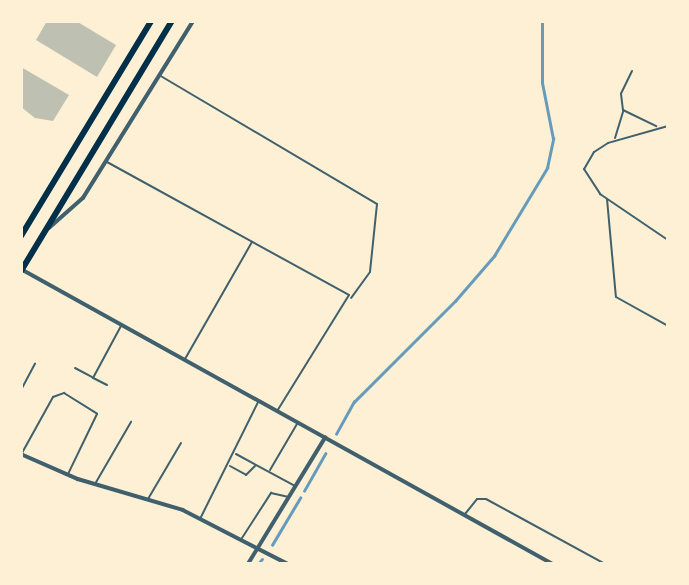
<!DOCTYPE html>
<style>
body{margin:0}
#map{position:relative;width:689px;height:585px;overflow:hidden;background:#fdf0d5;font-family:"Public Sans",sans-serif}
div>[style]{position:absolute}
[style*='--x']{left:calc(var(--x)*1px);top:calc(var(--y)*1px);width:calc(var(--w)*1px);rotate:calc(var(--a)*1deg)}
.stream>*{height:2.5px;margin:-1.25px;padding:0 1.25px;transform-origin:1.25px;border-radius:1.25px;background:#669bbc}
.building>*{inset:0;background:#bec0b2}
.service>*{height:2px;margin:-1px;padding:0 1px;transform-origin:1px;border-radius:1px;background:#3f606c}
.minor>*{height:3.5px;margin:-1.75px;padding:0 1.75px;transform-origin:1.75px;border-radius:1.75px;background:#3f606c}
.primary>*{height:6px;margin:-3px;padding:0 3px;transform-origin:3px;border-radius:3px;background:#003049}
span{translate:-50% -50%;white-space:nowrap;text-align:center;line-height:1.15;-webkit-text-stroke:7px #fdf0d5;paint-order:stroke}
.frame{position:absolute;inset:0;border:23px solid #fdf0d5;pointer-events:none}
</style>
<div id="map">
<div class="stream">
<div style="--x:336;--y:434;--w:37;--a:-61"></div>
<div style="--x:354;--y:402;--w:143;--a:-45"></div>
<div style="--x:455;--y:301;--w:60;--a:-49.1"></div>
<div style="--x:494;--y:256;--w:103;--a:-58.9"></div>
<div style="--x:547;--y:168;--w:30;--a:-78"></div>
<div style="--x:553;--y:139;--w:57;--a:-101.1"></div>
<div style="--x:542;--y:83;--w:62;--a:-90"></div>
<div style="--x:304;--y:491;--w:43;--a:-60.4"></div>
<div style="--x:272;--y:545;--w:55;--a:-59.2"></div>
<div style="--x:258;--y:564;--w:6;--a:-51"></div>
</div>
<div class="building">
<div style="clip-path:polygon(47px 21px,76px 21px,116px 45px,97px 77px,36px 40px)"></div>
<div style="clip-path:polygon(21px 67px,69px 95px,53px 121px,35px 118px,21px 107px)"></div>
</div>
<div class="service">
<div style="--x:632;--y:71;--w:25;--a:116"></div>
<div style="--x:621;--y:94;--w:16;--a:83"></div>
<div style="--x:623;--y:110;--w:37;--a:26"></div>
<div style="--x:159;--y:75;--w:253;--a:30.6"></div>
<div style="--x:377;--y:204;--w:68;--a:95.9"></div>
<div style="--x:370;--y:272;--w:32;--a:126"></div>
<div style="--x:668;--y:126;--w:62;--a:164.2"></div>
<div style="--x:608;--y:143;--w:17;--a:147"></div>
<div style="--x:594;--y:152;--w:20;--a:120"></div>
<div style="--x:584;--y:169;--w:30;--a:57"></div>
<div style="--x:600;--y:194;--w:82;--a:34.1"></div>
<div style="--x:615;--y:138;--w:28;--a:-73"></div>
<div style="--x:107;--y:162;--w:276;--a:28.8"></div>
<div style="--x:349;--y:295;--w:137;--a:121.8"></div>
<div style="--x:607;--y:199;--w:98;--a:84.8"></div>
<div style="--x:616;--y:297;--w:60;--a:29.1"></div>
<div style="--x:185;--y:359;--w:135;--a:-60.2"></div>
<div style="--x:75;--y:368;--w:19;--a:28"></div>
<div style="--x:107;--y:385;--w:16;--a:-153"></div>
<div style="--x:93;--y:378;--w:59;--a:-61.7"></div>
<div style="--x:21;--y:390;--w:30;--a:-62"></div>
<div style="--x:22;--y:453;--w:64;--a:-61"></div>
<div style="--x:53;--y:397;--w:12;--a:-20"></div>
<div style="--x:64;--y:393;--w:39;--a:32"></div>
<div style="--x:97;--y:414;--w:67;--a:115.8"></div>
<div style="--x:236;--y:454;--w:67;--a:28.5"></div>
<div style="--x:230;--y:466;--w:18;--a:29"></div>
<div style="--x:246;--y:475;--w:13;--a:-45"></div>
<div style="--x:270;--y:470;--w:53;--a:-59.6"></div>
<div style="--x:95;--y:484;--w:72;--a:-59.9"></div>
<div style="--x:148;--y:499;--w:65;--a:-59.5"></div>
<div style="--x:465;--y:514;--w:19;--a:-51"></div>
<div style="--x:477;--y:499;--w:9;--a:0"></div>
<div style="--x:486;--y:499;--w:136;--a:28.6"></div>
<div style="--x:201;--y:517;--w:128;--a:-63.6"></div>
<div style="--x:242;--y:538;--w:54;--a:-57.2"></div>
<div style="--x:271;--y:493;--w:17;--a:13"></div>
</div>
<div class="minor">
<div style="--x:49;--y:228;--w:45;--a:-41.4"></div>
<div style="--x:83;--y:198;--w:208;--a:-58.1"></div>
<div style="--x:23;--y:270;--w:606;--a:29.02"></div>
<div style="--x:21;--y:454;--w:62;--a:23.7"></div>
<div style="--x:78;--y:479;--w:109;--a:16.4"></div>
<div style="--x:183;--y:510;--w:118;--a:27.2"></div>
<div style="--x:248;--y:564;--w:148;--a:-58.6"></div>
</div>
<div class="primary">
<div style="--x:21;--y:236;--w:251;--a:-58.8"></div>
<div style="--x:21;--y:271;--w:292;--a:-58.9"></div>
</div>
<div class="frame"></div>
</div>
